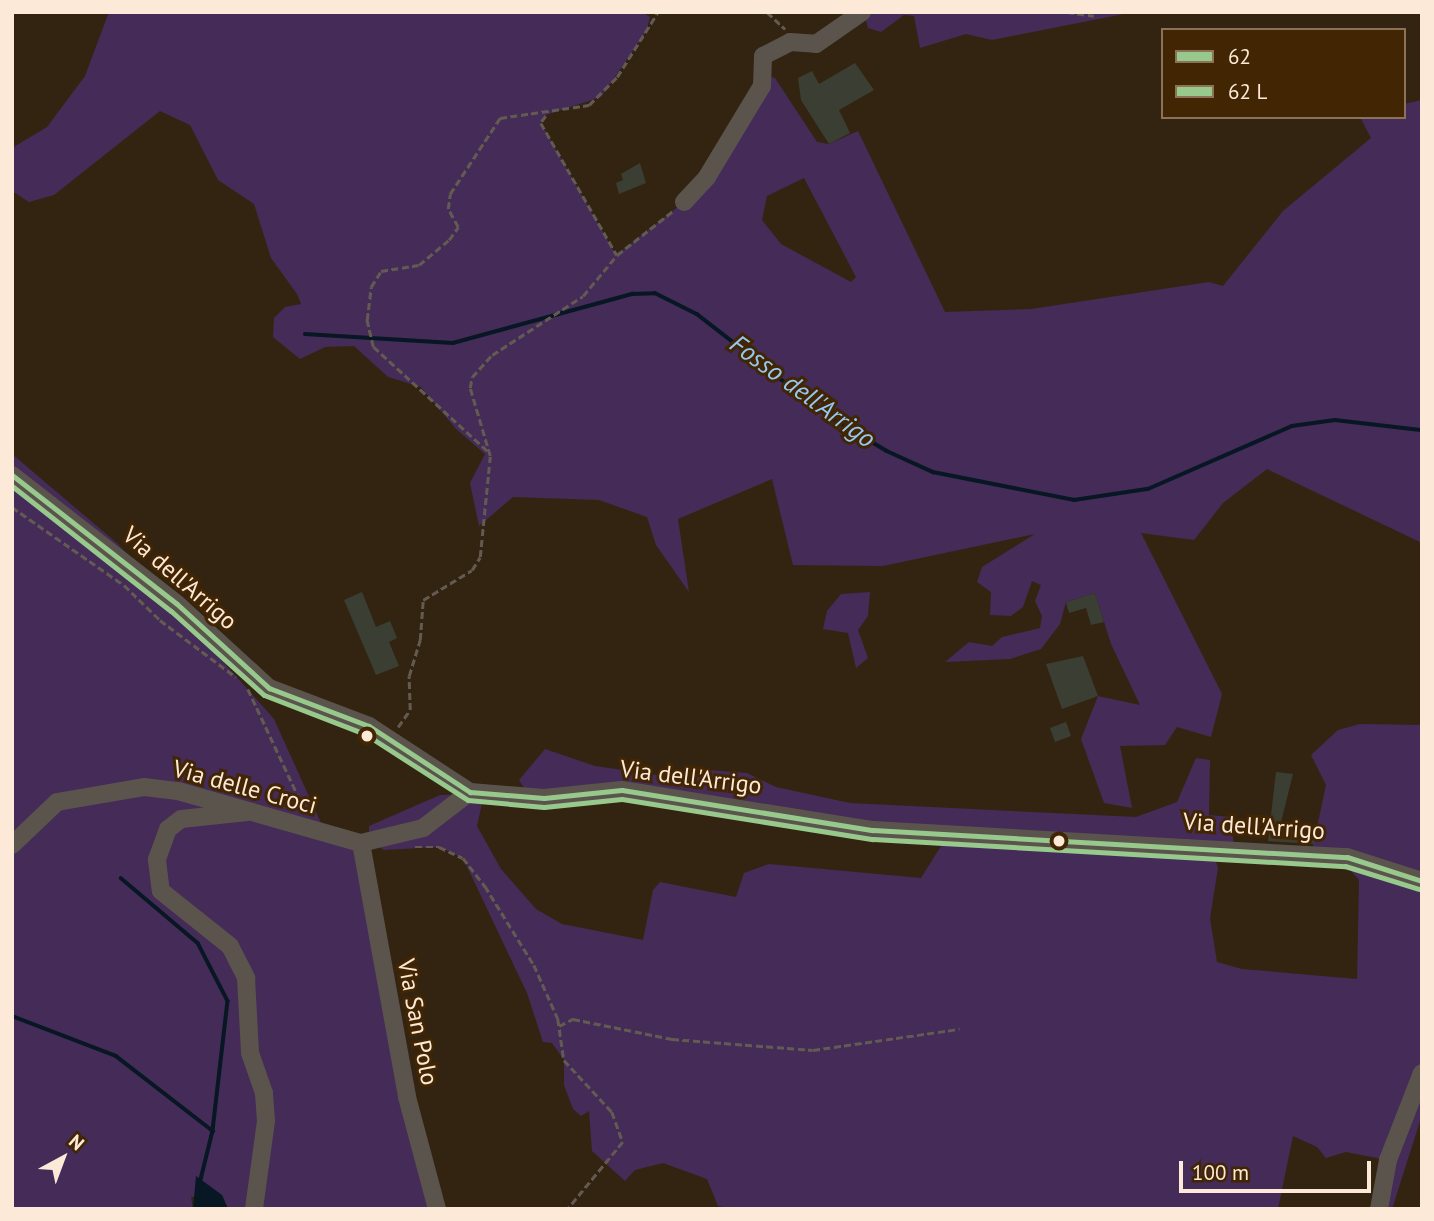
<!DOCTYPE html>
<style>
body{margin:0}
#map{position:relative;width:1434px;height:1221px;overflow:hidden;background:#332411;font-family:"PT Sans",sans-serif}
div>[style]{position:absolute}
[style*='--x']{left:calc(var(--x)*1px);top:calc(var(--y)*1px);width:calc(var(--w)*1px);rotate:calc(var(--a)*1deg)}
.green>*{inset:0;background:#442b58}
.water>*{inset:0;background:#071723}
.stream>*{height:3.5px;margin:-1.75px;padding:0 1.75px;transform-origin:1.75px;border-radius:1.75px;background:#071723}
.building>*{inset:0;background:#3a3e33}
.path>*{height:2.5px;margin-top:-1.25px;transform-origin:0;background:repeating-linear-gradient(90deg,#635b52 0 7px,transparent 0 10.5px)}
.minor>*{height:18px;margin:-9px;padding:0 9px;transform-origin:9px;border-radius:9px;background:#5b544c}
.bus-1>*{height:5px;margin:-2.5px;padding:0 2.5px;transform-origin:2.5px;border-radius:2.5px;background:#97c98d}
.bus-2>*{height:5px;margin:-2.5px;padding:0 2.5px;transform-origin:2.5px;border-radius:2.5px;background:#97c98d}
.dots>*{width:19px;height:19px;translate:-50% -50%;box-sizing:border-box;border:4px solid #422502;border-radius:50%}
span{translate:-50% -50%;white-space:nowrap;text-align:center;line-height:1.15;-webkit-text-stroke:6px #422502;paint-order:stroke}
.street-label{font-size:24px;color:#fce9d7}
.water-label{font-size:26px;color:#95c7f1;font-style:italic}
.frame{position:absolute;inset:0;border:14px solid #fce9d7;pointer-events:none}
.legend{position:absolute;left:1161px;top:28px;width:245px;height:91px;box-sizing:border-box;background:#422502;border:2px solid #8c7357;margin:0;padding:9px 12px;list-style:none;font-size:21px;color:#fce9d7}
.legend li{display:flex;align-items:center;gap:14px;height:35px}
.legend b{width:35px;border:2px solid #8c7357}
.north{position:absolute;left:28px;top:1123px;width:70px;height:70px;-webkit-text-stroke:5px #422502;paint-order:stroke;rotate:41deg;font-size:19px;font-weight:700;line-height:28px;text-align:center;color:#fce9d7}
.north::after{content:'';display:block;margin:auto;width:24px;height:32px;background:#fce9d7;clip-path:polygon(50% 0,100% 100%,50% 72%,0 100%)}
.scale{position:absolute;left:1179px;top:1161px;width:192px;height:32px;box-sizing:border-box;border:4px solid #fce9d7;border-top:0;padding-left:9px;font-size:21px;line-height:24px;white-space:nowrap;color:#fce9d7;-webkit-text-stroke:5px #422502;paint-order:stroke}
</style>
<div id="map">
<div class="green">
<div style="clip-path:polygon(evenodd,109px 12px,642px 12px,650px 17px,646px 32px,601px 97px,546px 115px,541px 123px,616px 255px,684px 202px,763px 75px,775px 78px,817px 142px,829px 144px,858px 131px,945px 312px,1031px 309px,1209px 282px,1223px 286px,1283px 211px,1371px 138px,1360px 117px,1404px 117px,1404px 104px,1422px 100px,1422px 543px,1267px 469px,1223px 503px,1194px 540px,1141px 533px,1222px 694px,1211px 737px,1177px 727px,1165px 745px,1120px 746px,1132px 808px,1104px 803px,1081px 739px,1098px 696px,1140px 705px,1111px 644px,1095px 593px,1066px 602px,1060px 624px,1041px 649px,1010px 659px,945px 662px,969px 642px,992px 646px,1002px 637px,1040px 628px,1042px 616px,1035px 601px,1041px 585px,1032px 581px,1023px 607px,1011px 616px,990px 615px,991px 592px,977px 582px,982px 567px,1035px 534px,883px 566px,793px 565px,772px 479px,678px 519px,689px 592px,656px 545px,647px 517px,599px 500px,513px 497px,479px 526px,470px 483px,485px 454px,456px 429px,421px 387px,388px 377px,354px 346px,325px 347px,300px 359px,273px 337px,274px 318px,285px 307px,301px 304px,297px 294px,271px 258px,254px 204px,218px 180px,190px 125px,160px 111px,54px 195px,29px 202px,12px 191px,12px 148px,47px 127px,85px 76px,109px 12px,804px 178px,856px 277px,851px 282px,781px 244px,762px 220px,767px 196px,804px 178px)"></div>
<div style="clip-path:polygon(864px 12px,1134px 12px,992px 40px,966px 34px,920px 48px,914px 16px,904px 15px,881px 32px,868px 28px)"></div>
<div style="clip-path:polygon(12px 454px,118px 544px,274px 719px,321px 823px,354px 832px,437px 1209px,228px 1209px,222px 1195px,191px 1197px,193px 1209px,12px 1209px)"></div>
<div style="clip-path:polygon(870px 592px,868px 616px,858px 630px,868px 658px,856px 668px,848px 633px,823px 629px,827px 611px,841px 594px)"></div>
<div style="clip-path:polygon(1360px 724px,1422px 725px,1422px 1115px,1392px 1209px,1379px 1209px,1387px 1160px,1346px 1152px,1326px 1158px,1317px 1147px,1293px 1136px,1278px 1209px,737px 1209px,718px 1206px,707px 1179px,663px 1163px,635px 1170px,625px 1181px,592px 1151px,589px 1111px,581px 1116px,573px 1109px,564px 1085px,564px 1060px,552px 1043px,543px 1042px,527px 993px,463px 858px,439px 847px,384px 850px,369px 840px,369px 826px,440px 795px,484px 794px,477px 826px,501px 869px,536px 909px,562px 924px,643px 940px,653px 890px,660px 882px,736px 897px,744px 873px,769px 864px,921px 878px,951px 830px,888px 828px,725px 800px,527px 793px,519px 780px,545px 749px,595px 766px,671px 777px,709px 770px,747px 773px,776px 787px,850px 803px,1136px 817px,1177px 802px,1196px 758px,1210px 760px,1209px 815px,1231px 817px,1234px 849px,1212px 848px,1218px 868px,1210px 918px,1217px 962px,1242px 969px,1357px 979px,1359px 880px,1344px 863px,1311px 855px,1326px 785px,1311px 755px,1338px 730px)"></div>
</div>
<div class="water">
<div style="clip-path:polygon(196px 1176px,222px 1195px,228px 1209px,193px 1209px)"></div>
</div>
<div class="stream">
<div style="--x:305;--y:334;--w:148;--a:3.5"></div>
<div style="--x:453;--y:343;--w:186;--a:-15.3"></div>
<div style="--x:632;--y:294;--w:23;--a:-2"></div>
<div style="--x:655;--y:293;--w:47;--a:26.6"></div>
<div style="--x:697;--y:314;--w:168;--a:37.8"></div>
<div style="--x:830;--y:417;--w:66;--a:30.8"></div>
<div style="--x:887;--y:451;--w:51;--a:24.5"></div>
<div style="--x:933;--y:472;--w:144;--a:11.2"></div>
<div style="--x:1074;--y:500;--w:75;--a:-8.5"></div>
<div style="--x:1148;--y:489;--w:157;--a:-23.6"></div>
<div style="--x:1292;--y:426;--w:43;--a:-7.9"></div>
<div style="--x:1335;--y:420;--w:88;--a:6.6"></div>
<div style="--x:121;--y:878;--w:101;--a:40.2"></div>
<div style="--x:198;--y:943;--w:65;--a:62.7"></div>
<div style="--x:228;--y:1001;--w:131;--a:96.6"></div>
<div style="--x:213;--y:1131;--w:50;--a:103.8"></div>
<div style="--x:12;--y:1016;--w:111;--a:21"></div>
<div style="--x:116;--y:1056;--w:123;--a:37.7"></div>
</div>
<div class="building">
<div style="clip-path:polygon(855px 63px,874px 90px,839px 110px,850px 133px,829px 144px,801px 100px,798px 78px,812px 71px,819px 84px)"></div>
<div style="clip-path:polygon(640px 163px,646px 183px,619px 194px,616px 183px,623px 180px,621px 174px)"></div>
<div style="clip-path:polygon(362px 592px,376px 627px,390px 621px,397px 638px,389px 642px,399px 666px,376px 675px,344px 600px)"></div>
<div style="clip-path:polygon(1095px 593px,1104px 622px,1091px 625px,1086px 608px,1069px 613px,1066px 602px)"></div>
<div style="clip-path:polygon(1083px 656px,1098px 696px,1062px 709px,1046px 664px)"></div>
<div style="clip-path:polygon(1066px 722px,1071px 736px,1055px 742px,1050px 728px)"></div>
<div style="clip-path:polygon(1276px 772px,1293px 774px,1280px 826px,1315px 830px,1314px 844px,1268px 841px)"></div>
</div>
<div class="path">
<div style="--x:767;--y:12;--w:25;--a:43"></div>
<div style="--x:1067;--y:12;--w:27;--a:8"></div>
<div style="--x:546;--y:116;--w:9;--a:126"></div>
<div style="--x:541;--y:123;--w:152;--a:60.1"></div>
<div style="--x:487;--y:451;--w:154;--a:-137.6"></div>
<div style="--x:373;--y:347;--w:28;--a:-103"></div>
<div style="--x:367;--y:320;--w:33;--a:-83"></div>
<div style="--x:371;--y:287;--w:19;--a:-58"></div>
<div style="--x:381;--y:271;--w:38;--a:-9"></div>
<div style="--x:419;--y:265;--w:39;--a:-40"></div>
<div style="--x:449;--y:240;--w:16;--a:-55"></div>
<div style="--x:458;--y:227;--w:21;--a:-119"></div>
<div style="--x:448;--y:209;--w:15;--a:-82"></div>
<div style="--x:450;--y:194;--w:91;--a:-56.7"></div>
<div style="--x:500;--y:118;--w:90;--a:-8.3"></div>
<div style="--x:589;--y:105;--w:40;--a:-45"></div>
<div style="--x:617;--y:77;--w:77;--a:-57.8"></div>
<div style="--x:12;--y:507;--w:136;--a:34.9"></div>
<div style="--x:124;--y:585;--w:50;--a:44.2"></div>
<div style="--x:160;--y:620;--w:95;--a:36.9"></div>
<div style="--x:248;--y:689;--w:137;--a:64.9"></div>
<div style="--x:398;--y:727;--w:21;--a:-55"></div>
<div style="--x:410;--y:710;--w:34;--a:-92"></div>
<div style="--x:409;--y:676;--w:38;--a:-73"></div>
<div style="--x:420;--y:640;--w:40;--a:-85.7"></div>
<div style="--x:423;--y:600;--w:57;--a:-31.5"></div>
<div style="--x:472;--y:570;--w:15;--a:-58"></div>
<div style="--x:480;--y:557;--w:101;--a:-84.3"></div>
<div style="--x:490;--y:456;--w:71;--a:-106.4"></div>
<div style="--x:470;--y:388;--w:11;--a:-80"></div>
<div style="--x:472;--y:377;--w:30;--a:-48"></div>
<div style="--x:492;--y:355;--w:108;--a:-33"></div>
<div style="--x:583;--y:296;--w:53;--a:-50.3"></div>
<div style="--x:617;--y:255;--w:71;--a:-38.2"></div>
<div style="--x:415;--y:847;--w:24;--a:0"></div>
<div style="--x:439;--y:847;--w:26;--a:25"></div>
<div style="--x:463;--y:858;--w:36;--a:52"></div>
<div style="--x:485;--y:886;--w:93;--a:58.2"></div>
<div style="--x:534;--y:965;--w:59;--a:66"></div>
<div style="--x:558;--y:1019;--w:41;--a:81.7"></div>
<div style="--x:564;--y:1060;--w:71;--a:47.3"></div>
<div style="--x:612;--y:1112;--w:32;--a:70"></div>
<div style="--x:623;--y:1142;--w:87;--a:129.4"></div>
<div style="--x:559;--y:1026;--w:16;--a:-27"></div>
<div style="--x:573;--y:1019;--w:101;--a:11.4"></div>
<div style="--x:672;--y:1039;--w:141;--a:4.5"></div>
<div style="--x:813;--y:1050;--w:148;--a:-8.2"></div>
</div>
<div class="minor">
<div style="--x:684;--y:202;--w:34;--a:-47"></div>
<div style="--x:707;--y:177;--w:106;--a:-58.9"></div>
<div style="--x:762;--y:86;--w:30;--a:-88"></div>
<div style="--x:763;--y:56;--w:30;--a:-27"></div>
<div style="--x:790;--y:42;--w:26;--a:4"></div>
<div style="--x:816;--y:44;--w:56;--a:-34.8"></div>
<div style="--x:12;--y:475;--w:209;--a:38"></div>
<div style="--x:177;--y:604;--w:125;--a:42.4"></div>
<div style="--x:269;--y:688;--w:107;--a:20.8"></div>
<div style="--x:369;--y:726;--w:121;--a:33.2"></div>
<div style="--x:470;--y:792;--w:74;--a:4.6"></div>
<div style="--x:544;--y:798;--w:78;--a:-5.9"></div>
<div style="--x:622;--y:790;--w:254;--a:9.1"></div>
<div style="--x:873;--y:830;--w:475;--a:3.3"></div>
<div style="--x:1347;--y:857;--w:79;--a:17.7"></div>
<div style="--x:247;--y:812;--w:66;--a:173.9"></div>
<div style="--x:181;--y:819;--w:16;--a:142"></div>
<div style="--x:168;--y:829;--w:33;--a:110"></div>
<div style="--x:157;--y:860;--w:31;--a:83"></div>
<div style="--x:161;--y:891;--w:88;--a:38.6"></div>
<div style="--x:230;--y:946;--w:36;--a:63"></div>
<div style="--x:246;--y:978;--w:75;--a:86.9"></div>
<div style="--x:250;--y:1053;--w:42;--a:70.7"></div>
<div style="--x:264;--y:1093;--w:28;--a:86"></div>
<div style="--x:266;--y:1121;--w:89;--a:97.8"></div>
<div style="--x:361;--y:843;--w:258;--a:79.7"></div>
<div style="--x:407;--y:1097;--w:116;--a:75"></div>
<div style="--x:12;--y:845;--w:62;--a:-43.7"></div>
<div style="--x:57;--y:802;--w:88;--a:-9.8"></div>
<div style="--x:144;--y:787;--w:34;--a:7"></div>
<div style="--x:178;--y:791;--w:190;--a:15.9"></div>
<div style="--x:361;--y:843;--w:64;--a:-13.6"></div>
<div style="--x:423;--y:828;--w:59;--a:-37.5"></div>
<div style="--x:1379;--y:1209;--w:50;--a:-79.6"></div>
<div style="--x:1388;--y:1160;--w:93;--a:-68.7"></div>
</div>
<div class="bus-1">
<div style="--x:12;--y:475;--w:209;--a:38"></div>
<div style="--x:177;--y:604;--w:125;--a:42.4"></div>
<div style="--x:269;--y:688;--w:107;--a:20.8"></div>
<div style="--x:369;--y:726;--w:121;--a:33.2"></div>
<div style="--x:470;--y:792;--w:74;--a:4.6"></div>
<div style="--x:544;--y:798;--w:78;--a:-5.9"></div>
<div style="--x:622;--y:790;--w:254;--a:9.1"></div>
<div style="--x:873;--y:830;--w:475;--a:3.3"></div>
<div style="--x:1347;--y:857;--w:79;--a:17.7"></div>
</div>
<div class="bus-2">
<div style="--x:12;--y:486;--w:202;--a:38.2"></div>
<div style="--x:171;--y:611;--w:125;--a:42.1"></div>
<div style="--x:264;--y:695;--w:108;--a:21.1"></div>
<div style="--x:365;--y:734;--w:122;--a:32.7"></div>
<div style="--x:468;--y:800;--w:76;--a:5.3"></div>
<div style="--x:544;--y:807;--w:78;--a:-5.9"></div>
<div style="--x:622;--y:799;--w:254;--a:9.1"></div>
<div style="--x:873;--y:839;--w:473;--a:3.3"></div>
<div style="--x:1345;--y:866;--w:77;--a:17.3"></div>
</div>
<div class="dots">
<div style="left:367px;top:736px;background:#fce9d7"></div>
<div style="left:1059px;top:841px;background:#fce9d7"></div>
</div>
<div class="street-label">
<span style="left:180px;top:578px;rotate:41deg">Via dell'Arrigo</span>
<span style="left:691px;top:777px;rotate:7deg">Via dell'Arrigo</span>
<span style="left:245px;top:787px;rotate:15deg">Via delle Croci</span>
<span style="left:1254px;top:826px;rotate:4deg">Via dell'Arrigo</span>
<span style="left:418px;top:1022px;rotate:79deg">Via San Polo</span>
</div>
<div class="water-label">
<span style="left:803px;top:391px;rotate:36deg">Fosso dell'Arrigo</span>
</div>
<div class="frame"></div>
<ul class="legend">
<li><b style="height:9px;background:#97c98d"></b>62</li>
<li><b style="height:9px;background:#97c98d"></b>62 L</li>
</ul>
<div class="north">N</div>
<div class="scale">100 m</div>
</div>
